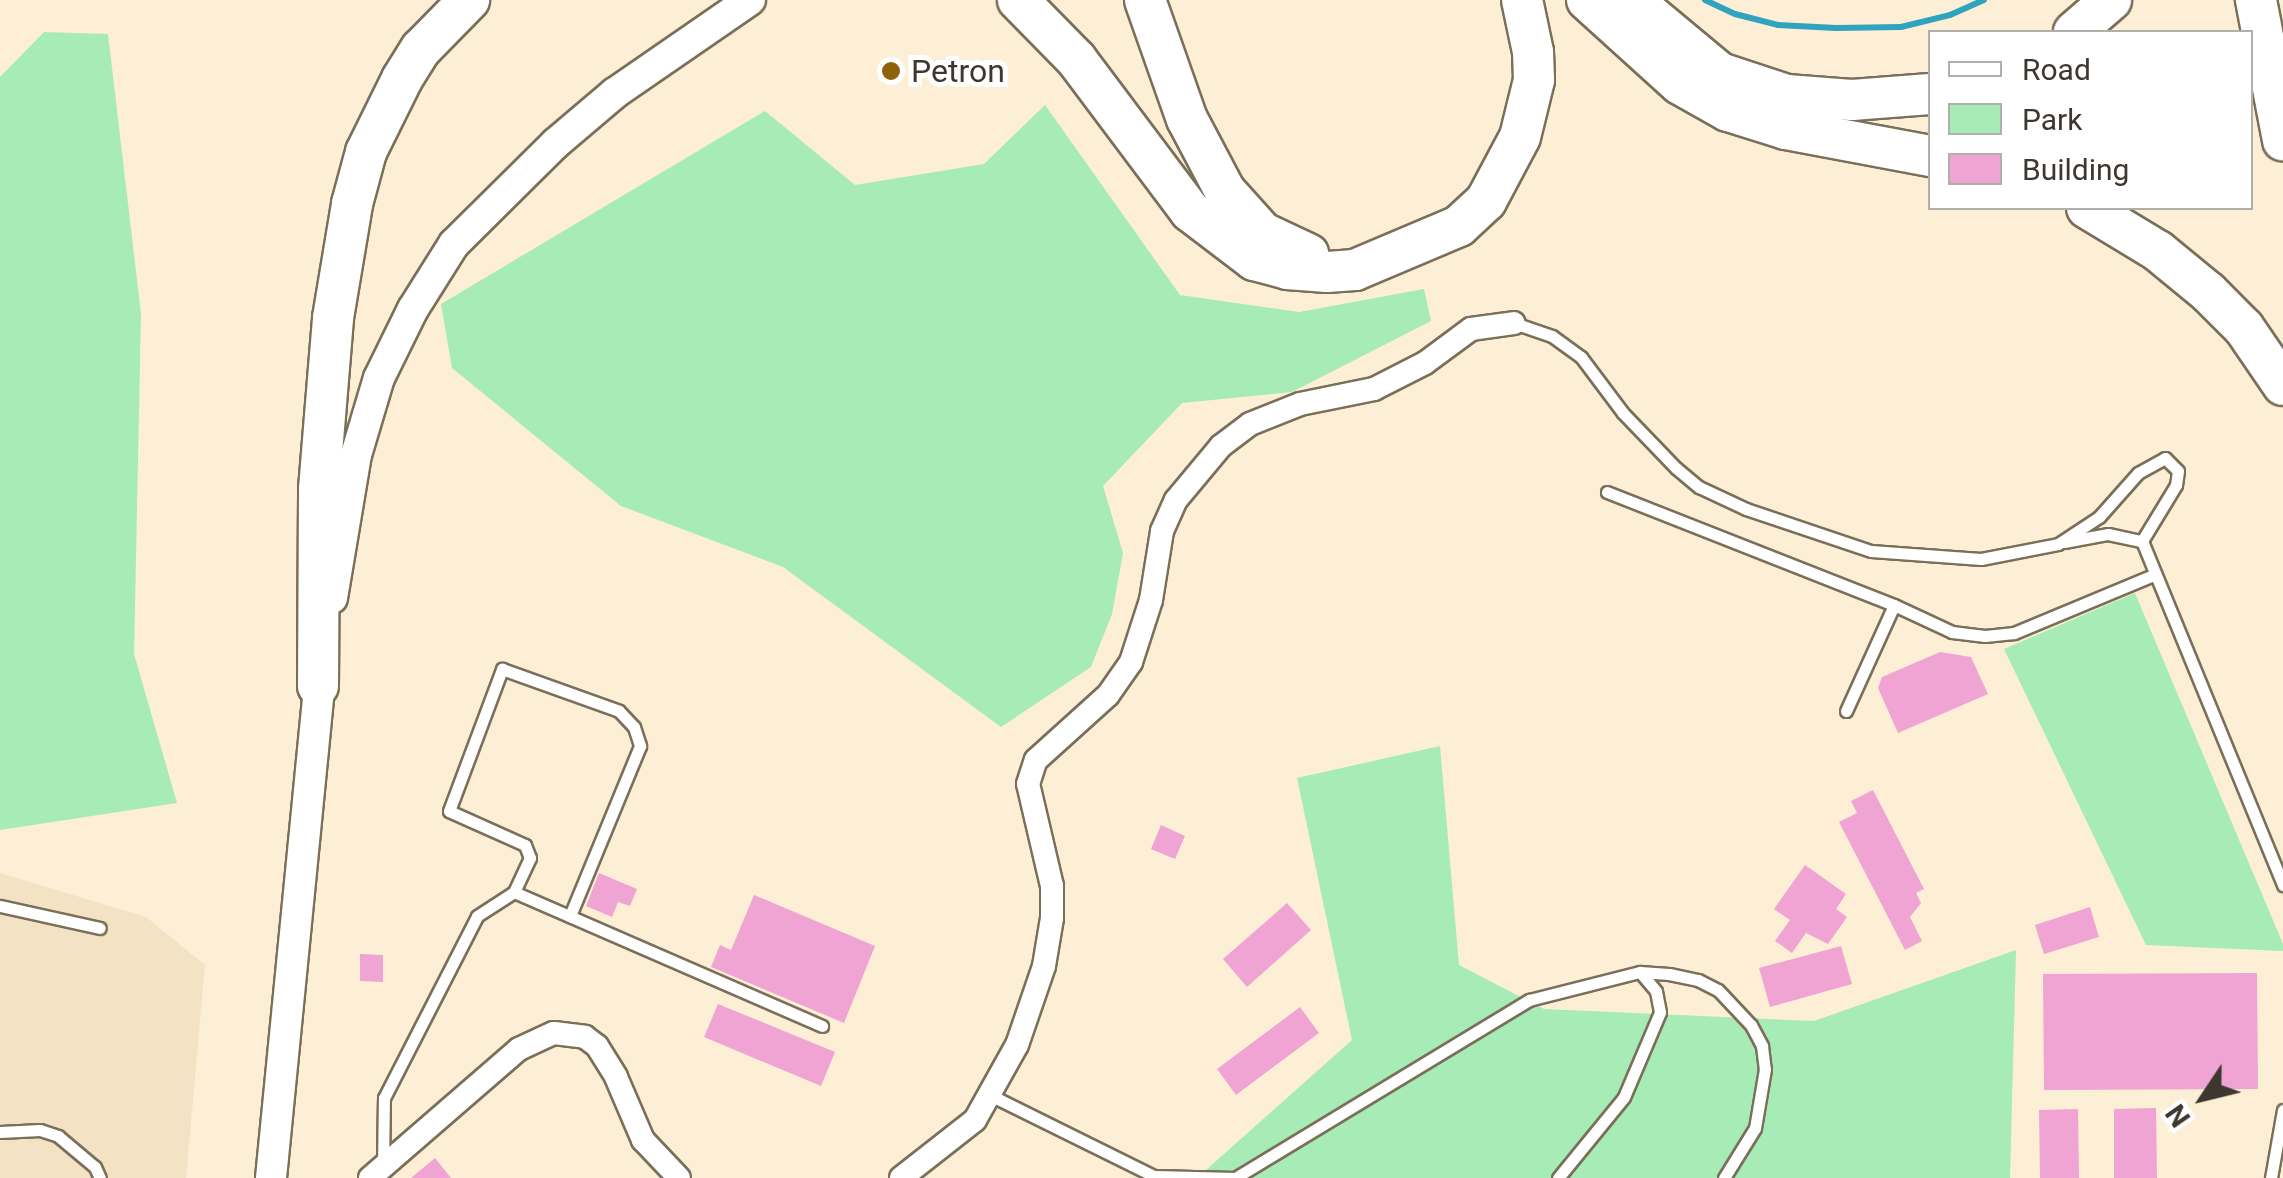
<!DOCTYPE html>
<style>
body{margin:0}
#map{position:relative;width:2283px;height:1178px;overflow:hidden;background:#fcefd6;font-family:Roboto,sans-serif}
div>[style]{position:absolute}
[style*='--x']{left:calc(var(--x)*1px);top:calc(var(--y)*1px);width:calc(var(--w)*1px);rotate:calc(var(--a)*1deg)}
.built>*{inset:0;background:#f3e2c3}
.green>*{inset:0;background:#a7ebb6}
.stream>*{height:6px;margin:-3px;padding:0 3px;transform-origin:3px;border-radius:3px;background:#30a3bf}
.building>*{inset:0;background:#efa4d3}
.roads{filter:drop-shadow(2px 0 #7a6f59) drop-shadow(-2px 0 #7a6f59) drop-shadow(0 2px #7a6f59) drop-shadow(0 -2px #7a6f59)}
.lane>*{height:11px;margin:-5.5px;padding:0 5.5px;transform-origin:5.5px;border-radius:5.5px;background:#fff}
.street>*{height:22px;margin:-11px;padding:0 11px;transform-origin:11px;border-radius:11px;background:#fff}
.secondary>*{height:30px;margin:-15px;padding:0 15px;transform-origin:15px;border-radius:15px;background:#fff}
.highway>*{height:40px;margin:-20px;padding:0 20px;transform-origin:20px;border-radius:20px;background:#fff}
.dots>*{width:28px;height:28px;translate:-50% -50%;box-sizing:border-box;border:5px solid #fff;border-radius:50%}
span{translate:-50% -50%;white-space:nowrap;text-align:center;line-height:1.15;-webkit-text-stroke:10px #fff;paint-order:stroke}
.poi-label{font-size:32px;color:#3d382f}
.left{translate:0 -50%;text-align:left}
.legend{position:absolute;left:1928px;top:30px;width:325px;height:180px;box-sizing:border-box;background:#fff;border:2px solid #b1afac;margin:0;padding:12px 18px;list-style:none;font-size:30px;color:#3d382f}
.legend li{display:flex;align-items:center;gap:20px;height:50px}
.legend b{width:50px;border:2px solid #b1afac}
.north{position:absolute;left:2153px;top:1048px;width:100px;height:100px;-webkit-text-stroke:8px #fff;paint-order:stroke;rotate:235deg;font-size:28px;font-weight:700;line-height:40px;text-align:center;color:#3d382f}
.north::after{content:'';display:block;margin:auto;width:35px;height:45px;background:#3d382f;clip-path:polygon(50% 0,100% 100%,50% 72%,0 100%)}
</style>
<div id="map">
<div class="built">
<div style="clip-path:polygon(0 873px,146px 917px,205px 965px,186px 1178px,0 1178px)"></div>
</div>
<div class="green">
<div style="clip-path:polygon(44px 32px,108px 34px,141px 314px,134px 654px,177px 803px,0 830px,0 77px)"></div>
<div style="clip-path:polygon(1045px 105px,1180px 295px,1299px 312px,1424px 289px,1431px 321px,1292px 392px,1182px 403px,1103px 486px,1123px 553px,1112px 614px,1091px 667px,1001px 727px,783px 567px,621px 506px,452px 368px,441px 304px,765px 111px,855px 185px,984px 164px)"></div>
<div style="clip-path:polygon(2135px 593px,2283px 944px,2283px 951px,2146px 945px,2004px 649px)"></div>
<div style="clip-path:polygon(1440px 746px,1459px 965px,1544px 1009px,1814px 1021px,2016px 950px,2010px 1178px,1197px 1178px,1352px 1040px,1297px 778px)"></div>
</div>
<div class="stream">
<div style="--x:1705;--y:0;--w:33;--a:25"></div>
<div style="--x:1735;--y:14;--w:44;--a:14.3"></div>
<div style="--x:1778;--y:25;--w:58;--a:3"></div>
<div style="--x:1836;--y:28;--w:65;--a:-0.9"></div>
<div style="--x:1901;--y:27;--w:50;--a:-13.8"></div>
<div style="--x:1950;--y:15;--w:37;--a:-24"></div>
</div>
<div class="building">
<div style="clip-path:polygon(1940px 652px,1971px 657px,1988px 694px,1898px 733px,1878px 688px,1882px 677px)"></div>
<div style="clip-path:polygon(1873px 790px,1924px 889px,1916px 893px,1921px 903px,1910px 917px,1922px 941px,1905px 950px,1839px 822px,1857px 813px,1851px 801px)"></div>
<div style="clip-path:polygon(1161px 825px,1185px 836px,1175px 859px,1151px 849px)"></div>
<div style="clip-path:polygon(1805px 865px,1846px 894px,1836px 909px,1847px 917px,1828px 944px,1806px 933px,1792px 953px,1775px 941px,1790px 920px,1774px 909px)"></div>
<div style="clip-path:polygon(599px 873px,637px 889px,630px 906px,618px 902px,612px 917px,586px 906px)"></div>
<div style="clip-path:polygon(754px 895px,875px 946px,844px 1023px,711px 967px,720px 945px,731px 950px)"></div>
<div style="clip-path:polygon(1287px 903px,1311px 930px,1247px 987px,1223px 959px)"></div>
<div style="clip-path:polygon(2090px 907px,2099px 937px,2044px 954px,2035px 925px)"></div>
<div style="clip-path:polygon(1841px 946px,1852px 984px,1770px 1007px,1759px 968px)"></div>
<div style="clip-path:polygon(360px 954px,383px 955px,383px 982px,360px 981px)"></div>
<div style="clip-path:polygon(2257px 973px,2258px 1089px,2044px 1090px,2043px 974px)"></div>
<div style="clip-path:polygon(718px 1004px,835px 1052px,821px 1086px,704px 1037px)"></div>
<div style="clip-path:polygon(1300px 1007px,1319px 1033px,1236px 1095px,1217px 1069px)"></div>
<div style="clip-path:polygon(2156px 1108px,2157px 1178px,2114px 1178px,2114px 1109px)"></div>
<div style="clip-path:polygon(2078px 1109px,2079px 1178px,2040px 1178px,2039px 1110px)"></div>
<div style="clip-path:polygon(435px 1158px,451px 1178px,411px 1178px)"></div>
</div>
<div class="roads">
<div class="lane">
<div style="--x:1514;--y:323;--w:40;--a:18.9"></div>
<div style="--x:1552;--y:336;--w:36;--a:36"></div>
<div style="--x:1581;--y:357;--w:70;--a:53.1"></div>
<div style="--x:1623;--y:413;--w:76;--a:46.1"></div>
<div style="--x:1676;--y:468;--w:30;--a:40"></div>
<div style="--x:1699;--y:487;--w:52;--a:25.1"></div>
<div style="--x:1746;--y:509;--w:132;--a:18.6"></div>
<div style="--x:1871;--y:551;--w:110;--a:4.2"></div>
<div style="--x:1981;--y:559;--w:78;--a:-11"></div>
<div style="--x:2058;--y:544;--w:49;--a:-33.4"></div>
<div style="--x:2099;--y:517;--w:59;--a:-48.4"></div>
<div style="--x:2138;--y:473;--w:31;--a:-29"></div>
<div style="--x:2165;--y:458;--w:18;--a:45"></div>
<div style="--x:2178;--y:471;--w:14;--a:98"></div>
<div style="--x:2176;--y:485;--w:66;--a:121.3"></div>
<div style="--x:1607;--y:492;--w:308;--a:21.5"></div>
<div style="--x:2064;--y:542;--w:45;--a:-10.3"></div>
<div style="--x:2108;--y:534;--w:35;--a:12"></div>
<div style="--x:2142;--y:541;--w:372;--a:67.7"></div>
<div style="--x:1846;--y:711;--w:116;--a:-65.6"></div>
<div style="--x:1894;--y:605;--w:64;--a:25"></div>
<div style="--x:1952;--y:632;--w:33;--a:7"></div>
<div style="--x:1985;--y:636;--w:29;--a:-6"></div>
<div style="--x:2014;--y:633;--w:151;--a:-22.6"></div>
<div style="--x:514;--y:892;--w:38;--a:-65"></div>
<div style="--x:530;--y:858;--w:14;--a:-111"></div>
<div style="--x:525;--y:845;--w:83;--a:-155.9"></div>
<div style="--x:449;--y:811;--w:152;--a:-69.5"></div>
<div style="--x:502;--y:669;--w:124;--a:19.7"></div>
<div style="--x:619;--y:711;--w:22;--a:47"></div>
<div style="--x:634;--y:727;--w:20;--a:72"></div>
<div style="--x:640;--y:746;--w:184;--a:112.4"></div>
<div style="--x:0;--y:906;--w:102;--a:12.4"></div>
<div style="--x:990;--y:1095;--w:183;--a:26.3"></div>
<div style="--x:1154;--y:1176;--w:81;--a:1.4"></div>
<div style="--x:1235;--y:1178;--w:344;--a:-31.2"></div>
<div style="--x:1529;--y:1000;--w:114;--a:-14.2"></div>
<div style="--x:1640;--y:972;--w:29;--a:4"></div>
<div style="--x:1669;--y:974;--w:30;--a:12"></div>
<div style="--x:1698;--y:980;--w:22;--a:27"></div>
<div style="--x:1718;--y:990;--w:48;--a:46.7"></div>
<div style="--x:1751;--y:1025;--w:24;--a:62"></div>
<div style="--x:1762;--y:1046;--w:23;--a:83"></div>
<div style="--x:1765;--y:1069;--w:60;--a:99.6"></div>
<div style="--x:1755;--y:1128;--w:59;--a:121.8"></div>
<div style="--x:0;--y:1132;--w:40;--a:-2.9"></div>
<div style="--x:40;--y:1130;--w:19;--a:18"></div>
<div style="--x:58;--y:1136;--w:48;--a:40"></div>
<div style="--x:95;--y:1167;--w:12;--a:66"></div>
<div style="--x:383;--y:1167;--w:69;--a:-89.2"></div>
<div style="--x:384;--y:1098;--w:204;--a:-62.9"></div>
<div style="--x:477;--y:916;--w:44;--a:-33"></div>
<div style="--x:514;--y:892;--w:336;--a:23.5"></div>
<div style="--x:1558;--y:1178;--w:104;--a:-50.8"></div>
<div style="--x:1624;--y:1097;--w:92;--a:-67"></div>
<div style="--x:1660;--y:1012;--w:21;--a:-101"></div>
<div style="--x:1656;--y:991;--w:25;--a:-130"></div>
<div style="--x:2271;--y:1178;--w:69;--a:-80"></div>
</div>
<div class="street">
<div style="--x:370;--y:1178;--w:197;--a:-40.9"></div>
<div style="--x:519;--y:1049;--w:38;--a:-25"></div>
<div style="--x:554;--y:1033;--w:31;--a:7"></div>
<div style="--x:585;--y:1037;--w:15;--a:37"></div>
<div style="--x:597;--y:1046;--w:36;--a:58"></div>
<div style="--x:616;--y:1077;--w:69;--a:66.8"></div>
<div style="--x:643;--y:1140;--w:52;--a:46.5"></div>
<div style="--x:901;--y:1178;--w:94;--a:-38.1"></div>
<div style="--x:975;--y:1120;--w:86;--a:-60.8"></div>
<div style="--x:1017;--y:1045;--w:83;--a:-71.1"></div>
<div style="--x:1044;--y:966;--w:49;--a:-80.5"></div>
<div style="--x:1052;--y:918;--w:32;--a:-90"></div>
<div style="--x:1052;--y:886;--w:105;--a:-103.2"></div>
<div style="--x:1028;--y:784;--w:25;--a:-72"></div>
<div style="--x:1036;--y:760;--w:97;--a:-42.1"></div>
<div style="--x:1108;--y:695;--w:40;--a:-55.1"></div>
<div style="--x:1131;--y:662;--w:65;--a:-72.1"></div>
<div style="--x:1151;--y:600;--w:70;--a:-80.9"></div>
<div style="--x:1162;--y:531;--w:34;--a:-66"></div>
<div style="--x:1176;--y:500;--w:70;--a:-50.2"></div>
<div style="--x:1221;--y:446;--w:36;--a:-37"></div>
<div style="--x:1250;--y:424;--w:54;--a:-21.8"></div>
<div style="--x:1300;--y:404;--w:76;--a:-11.5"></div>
<div style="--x:1374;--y:389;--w:57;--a:-27"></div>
<div style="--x:1425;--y:363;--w:57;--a:-36.5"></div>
<div style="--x:1471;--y:329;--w:43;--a:-7.9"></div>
</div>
<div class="secondary">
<div style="--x:332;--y:598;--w:145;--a:-80.5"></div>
<div style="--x:356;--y:455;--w:80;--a:-73.4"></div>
<div style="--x:379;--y:378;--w:77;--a:-63.8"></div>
<div style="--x:413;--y:309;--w:77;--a:-57.8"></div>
<div style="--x:454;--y:244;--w:144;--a:-44.7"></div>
<div style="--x:556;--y:143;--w:77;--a:-40.3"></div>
<div style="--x:615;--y:93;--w:164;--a:-34.6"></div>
<div style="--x:271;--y:1178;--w:512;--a:-84.4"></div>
</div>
<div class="highway">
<div style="--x:1018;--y:0;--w:83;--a:45.5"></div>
<div style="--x:1076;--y:59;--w:190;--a:53.1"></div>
<div style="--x:1190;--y:211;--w:81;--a:37.4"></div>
<div style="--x:1254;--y:260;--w:34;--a:15"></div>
<div style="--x:1287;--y:269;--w:40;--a:4.3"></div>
<div style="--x:1327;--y:272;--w:28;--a:-4"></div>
<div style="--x:1355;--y:270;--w:113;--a:-22.9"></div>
<div style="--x:1459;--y:226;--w:37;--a:-43"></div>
<div style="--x:1486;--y:201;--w:72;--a:-62"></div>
<div style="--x:1520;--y:137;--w:59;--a:-76.2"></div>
<div style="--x:1534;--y:80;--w:28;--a:-92"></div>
<div style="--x:1533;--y:52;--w:53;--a:-101.9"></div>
<div style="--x:1145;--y:0;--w:126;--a:70.6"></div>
<div style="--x:1187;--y:119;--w:81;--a:62.2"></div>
<div style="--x:1225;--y:191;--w:57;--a:47.9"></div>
<div style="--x:1263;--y:233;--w:50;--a:25"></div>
<div style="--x:1587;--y:0;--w:125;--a:42.1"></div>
<div style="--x:1680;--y:84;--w:55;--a:29.4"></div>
<div style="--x:1728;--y:111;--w:61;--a:17.2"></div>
<div style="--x:1786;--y:129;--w:147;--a:10.6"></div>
<div style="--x:1632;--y:0;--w:114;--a:39.7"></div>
<div style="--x:1720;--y:73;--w:71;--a:18.2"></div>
<div style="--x:1787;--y:95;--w:65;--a:4.4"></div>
<div style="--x:1852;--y:100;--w:78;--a:-4.4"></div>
<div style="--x:2256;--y:0;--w:143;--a:79.1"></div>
<div style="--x:2074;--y:32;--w:49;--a:-40.9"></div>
<div style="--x:2087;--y:208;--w:83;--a:31.2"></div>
<div style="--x:2158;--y:251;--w:65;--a:39.4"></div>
<div style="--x:2208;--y:292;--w:51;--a:45"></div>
<div style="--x:2244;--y:328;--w:69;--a:55.6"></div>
<div style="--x:318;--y:686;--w:197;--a:-89.7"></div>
<div style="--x:319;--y:489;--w:172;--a:-85.3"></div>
<div style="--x:333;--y:318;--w:116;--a:-80.5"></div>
<div style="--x:352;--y:204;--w:54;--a:-74.9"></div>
<div style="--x:366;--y:152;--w:81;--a:-63.7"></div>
<div style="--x:402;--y:79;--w:36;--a:-58"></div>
<div style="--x:421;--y:49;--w:69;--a:-45.6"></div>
</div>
</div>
<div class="dots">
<div style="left:891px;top:71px;background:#8f610b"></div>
</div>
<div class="poi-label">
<span class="left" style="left:911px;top:71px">Petron</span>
</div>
<ul class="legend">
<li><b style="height:12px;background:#fff"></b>Road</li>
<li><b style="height:28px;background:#a7ebb6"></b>Park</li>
<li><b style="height:28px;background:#efa4d3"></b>Building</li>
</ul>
<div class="north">N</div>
</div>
